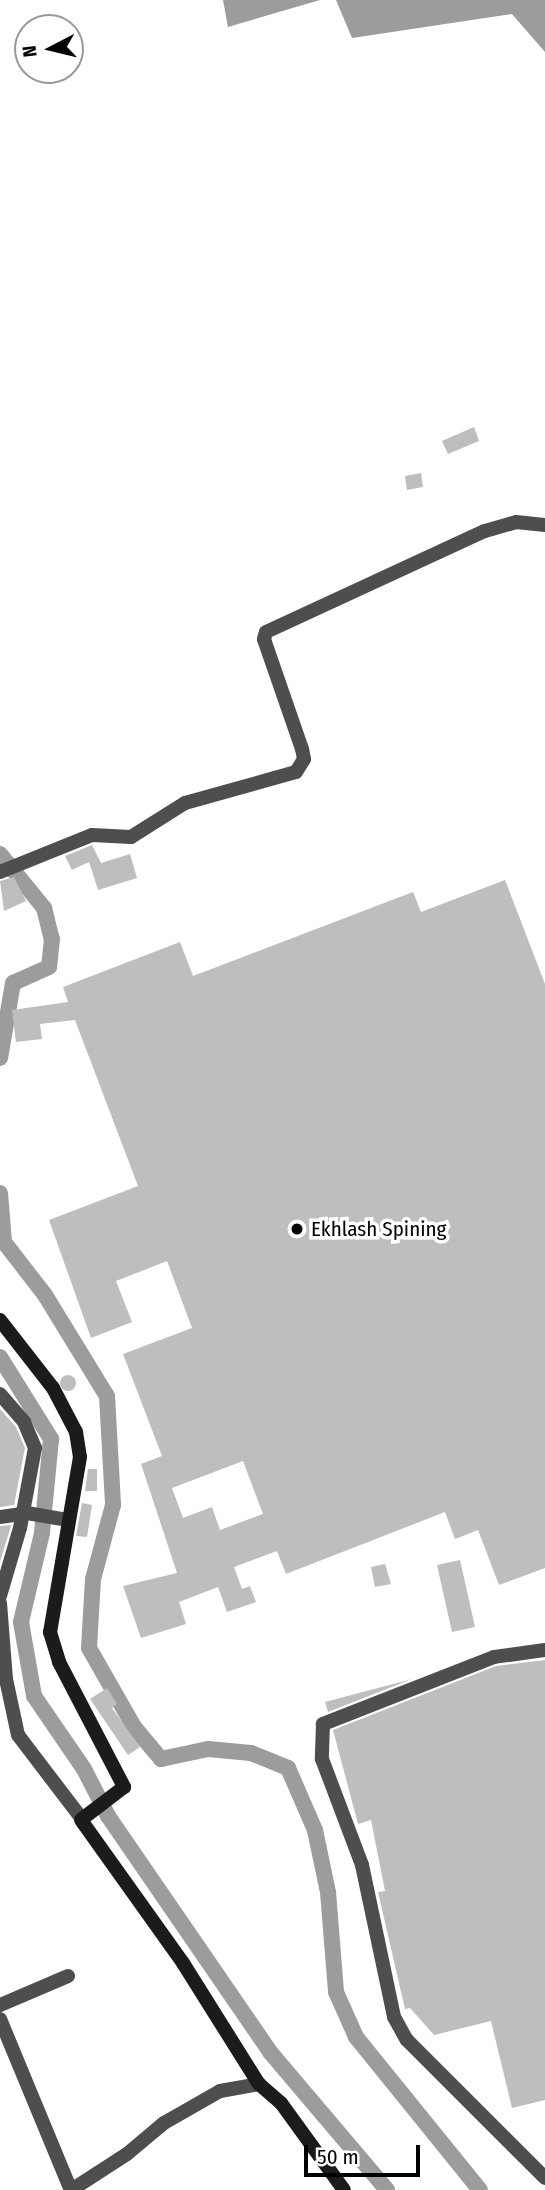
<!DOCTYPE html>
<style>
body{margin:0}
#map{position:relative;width:545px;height:2190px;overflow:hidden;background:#fff;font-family:"Fira Sans Condensed",sans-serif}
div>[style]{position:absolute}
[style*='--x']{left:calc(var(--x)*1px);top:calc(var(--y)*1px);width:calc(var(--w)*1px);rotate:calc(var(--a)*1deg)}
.water>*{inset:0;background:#9c9c9c}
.canal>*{height:16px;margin:-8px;padding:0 8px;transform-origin:8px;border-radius:8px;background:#9c9c9c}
.building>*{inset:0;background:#bebebe}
.round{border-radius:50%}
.street>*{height:14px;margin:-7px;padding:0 7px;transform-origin:7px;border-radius:7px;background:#4e4e4e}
.secondary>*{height:14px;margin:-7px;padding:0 7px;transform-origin:7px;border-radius:7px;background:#1b1b1b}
.dots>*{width:19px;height:19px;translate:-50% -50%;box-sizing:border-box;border:4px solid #fff;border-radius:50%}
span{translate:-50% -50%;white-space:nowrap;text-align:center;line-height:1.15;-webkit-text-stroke:7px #fff;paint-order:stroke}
.poi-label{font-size:21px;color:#000}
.left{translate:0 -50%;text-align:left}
.north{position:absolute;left:14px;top:14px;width:70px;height:70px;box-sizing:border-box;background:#fff;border:2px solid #999;border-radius:50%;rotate:263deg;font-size:19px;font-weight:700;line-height:28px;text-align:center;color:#000}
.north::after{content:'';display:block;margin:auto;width:24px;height:32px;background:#000;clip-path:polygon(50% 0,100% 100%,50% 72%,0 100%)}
.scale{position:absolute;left:304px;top:2145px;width:116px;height:32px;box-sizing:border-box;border:4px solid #000;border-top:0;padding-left:9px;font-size:21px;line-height:24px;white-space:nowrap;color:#000;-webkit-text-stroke:5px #fff;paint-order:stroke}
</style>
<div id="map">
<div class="water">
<div style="clip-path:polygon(223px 0,320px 0,228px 27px)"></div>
<div style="clip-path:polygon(336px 0,545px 0,545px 52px,512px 14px,352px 38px)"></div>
</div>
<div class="canal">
<div style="--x:0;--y:854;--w:70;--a:50.8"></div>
<div style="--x:44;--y:908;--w:32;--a:76"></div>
<div style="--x:52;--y:939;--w:28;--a:96"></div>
<div style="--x:49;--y:967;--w:39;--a:156"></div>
<div style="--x:13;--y:983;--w:76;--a:99.8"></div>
<div style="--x:0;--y:1193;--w:49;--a:85.3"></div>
<div style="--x:4;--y:1242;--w:67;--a:52.3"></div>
<div style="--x:45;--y:1295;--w:119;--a:58.5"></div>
<div style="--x:107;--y:1396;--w:109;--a:86.8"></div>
<div style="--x:113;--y:1505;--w:77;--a:105.1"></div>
<div style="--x:93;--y:1579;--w:69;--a:93.3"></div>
<div style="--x:89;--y:1648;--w:91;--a:60.3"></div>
<div style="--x:134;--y:1727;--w:42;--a:49.8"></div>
<div style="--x:161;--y:1759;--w:48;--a:-12"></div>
<div style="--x:208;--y:1749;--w:43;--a:5.3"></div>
<div style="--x:251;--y:1753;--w:40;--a:22"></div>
<div style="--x:288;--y:1768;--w:68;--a:66.5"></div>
<div style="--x:315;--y:1830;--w:63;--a:78.2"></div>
<div style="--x:328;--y:1892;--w:100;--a:85.4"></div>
<div style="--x:336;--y:1992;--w:49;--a:66"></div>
<div style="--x:356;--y:2037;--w:197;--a:51"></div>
<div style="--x:0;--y:1357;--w:97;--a:58.1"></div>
<div style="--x:51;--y:1439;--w:94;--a:95.5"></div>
<div style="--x:42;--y:1533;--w:91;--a:103.3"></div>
<div style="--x:21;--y:1622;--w:75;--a:80"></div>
<div style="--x:34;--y:1696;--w:88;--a:55.6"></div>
<div style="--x:84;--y:1769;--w:53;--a:62.9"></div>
<div style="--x:108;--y:1816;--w:286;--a:55.5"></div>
<div style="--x:270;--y:2052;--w:181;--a:49.7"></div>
</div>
<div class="building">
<div style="clip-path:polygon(474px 427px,479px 441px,448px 454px,442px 441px)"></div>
<div style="clip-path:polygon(421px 473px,423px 487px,407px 490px,405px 476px)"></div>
<div style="clip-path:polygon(92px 845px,101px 863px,130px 854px,137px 878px,98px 890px,89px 862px,72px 870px,65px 856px)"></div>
<div style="clip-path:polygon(14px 877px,26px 901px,4px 911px,0 881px)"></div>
<div style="clip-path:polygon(evenodd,505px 880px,545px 984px,545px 1568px,499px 1585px,478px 1530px,455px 1539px,445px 1512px,286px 1574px,277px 1551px,234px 1567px,242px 1589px,250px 1586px,256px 1602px,227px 1612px,218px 1587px,179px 1602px,186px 1624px,141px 1638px,123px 1586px,177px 1573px,141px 1464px,162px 1456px,123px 1354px,192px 1328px,167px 1261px,116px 1281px,132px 1322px,91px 1338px,49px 1220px,138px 1186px,75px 1020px,40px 1024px,42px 1039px,16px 1042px,12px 1010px,68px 1002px,63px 987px,180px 942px,193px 976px,413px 892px,421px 912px,505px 880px,243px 1461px,263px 1514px,220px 1530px,212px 1507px,183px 1518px,172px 1488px,243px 1461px)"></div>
<div class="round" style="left:60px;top:1375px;width:16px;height:16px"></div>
<div style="clip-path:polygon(0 1409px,16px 1427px,25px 1448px,14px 1505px,0 1507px)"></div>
<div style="clip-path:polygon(88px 1469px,97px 1469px,97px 1491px,85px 1491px)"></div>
<div style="clip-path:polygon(82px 1503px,92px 1505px,87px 1537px,76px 1536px)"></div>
<div style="clip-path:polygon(11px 1525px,11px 1526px,0 1562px,0 1526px)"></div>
<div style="clip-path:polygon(460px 1560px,475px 1627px,452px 1632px,437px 1565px)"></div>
<div style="clip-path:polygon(385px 1564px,391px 1584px,375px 1587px,371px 1567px)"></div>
<div style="clip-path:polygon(545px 1660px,545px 2100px,512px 2108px,491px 2021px,434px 2035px,410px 2008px,405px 2009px,378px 1892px,385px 1891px,371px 1820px,358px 1824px,333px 1730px,496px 1666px)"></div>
<div style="clip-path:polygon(412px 1679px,328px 1712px,325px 1702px)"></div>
<div style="clip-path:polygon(107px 1688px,117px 1704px,112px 1708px,140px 1747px,128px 1755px,90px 1699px)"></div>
</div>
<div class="street">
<div style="--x:0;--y:872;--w:99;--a:-21.9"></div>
<div style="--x:92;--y:835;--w:39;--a:3"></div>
<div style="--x:131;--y:837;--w:64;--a:-32.2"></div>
<div style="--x:185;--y:803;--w:115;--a:-15.6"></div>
<div style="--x:296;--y:772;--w:15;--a:-58"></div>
<div style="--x:304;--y:759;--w:10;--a:-101"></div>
<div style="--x:302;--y:749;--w:116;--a:-109.1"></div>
<div style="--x:264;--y:639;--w:7;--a:-74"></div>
<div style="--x:266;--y:632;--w:241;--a:-24.8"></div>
<div style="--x:485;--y:531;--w:32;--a:-16"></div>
<div style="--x:516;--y:522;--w:29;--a:6"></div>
<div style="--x:0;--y:1394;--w:37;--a:49"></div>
<div style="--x:24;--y:1422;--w:28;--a:67"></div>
<div style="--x:35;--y:1448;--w:81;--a:100.6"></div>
<div style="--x:20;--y:1528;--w:71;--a:106.4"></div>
<div style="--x:0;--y:1517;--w:27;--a:-8"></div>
<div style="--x:27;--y:1513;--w:42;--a:9.7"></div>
<div style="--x:0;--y:1603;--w:76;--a:85.5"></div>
<div style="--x:6;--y:1679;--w:57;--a:77.9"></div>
<div style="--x:18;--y:1735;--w:106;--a:52.7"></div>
<div style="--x:545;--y:1650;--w:51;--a:172.2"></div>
<div style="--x:494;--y:1657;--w:184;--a:158.6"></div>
<div style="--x:323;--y:1724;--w:35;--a:92"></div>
<div style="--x:322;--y:1759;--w:113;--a:69.3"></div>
<div style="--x:362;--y:1865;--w:155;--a:78.1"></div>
<div style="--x:394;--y:2017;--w:26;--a:61"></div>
<div style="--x:407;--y:2040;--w:195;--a:45"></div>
<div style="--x:0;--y:2005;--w:74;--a:-23.1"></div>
<div style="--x:0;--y:2019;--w:185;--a:67.5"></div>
<div style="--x:73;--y:2189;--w:64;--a:-32.9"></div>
<div style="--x:127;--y:2154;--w:48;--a:-40"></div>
<div style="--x:164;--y:2123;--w:64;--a:-29.7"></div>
<div style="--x:220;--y:2091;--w:40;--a:-10"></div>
</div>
<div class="secondary">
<div style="--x:0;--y:1320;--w:86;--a:52.1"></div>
<div style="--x:53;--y:1388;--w:50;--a:62.4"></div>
<div style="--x:76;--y:1432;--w:25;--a:81"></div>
<div style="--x:80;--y:1457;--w:178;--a:99.7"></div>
<div style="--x:50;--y:1632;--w:31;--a:73"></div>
<div style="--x:59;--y:1662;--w:141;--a:62.5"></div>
<div style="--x:124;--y:1787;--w:53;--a:142.7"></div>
<div style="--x:81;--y:1820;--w:176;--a:54.5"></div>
<div style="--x:183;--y:1963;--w:143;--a:57.9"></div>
<div style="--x:259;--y:2084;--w:29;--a:41"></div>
<div style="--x:281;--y:2103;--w:107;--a:54.1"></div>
</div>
<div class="dots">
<div style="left:297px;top:1229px;background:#000"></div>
</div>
<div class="poi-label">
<span class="left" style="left:311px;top:1229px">Ekhlash Spining</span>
</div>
<div class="north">N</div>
<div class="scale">50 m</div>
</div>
